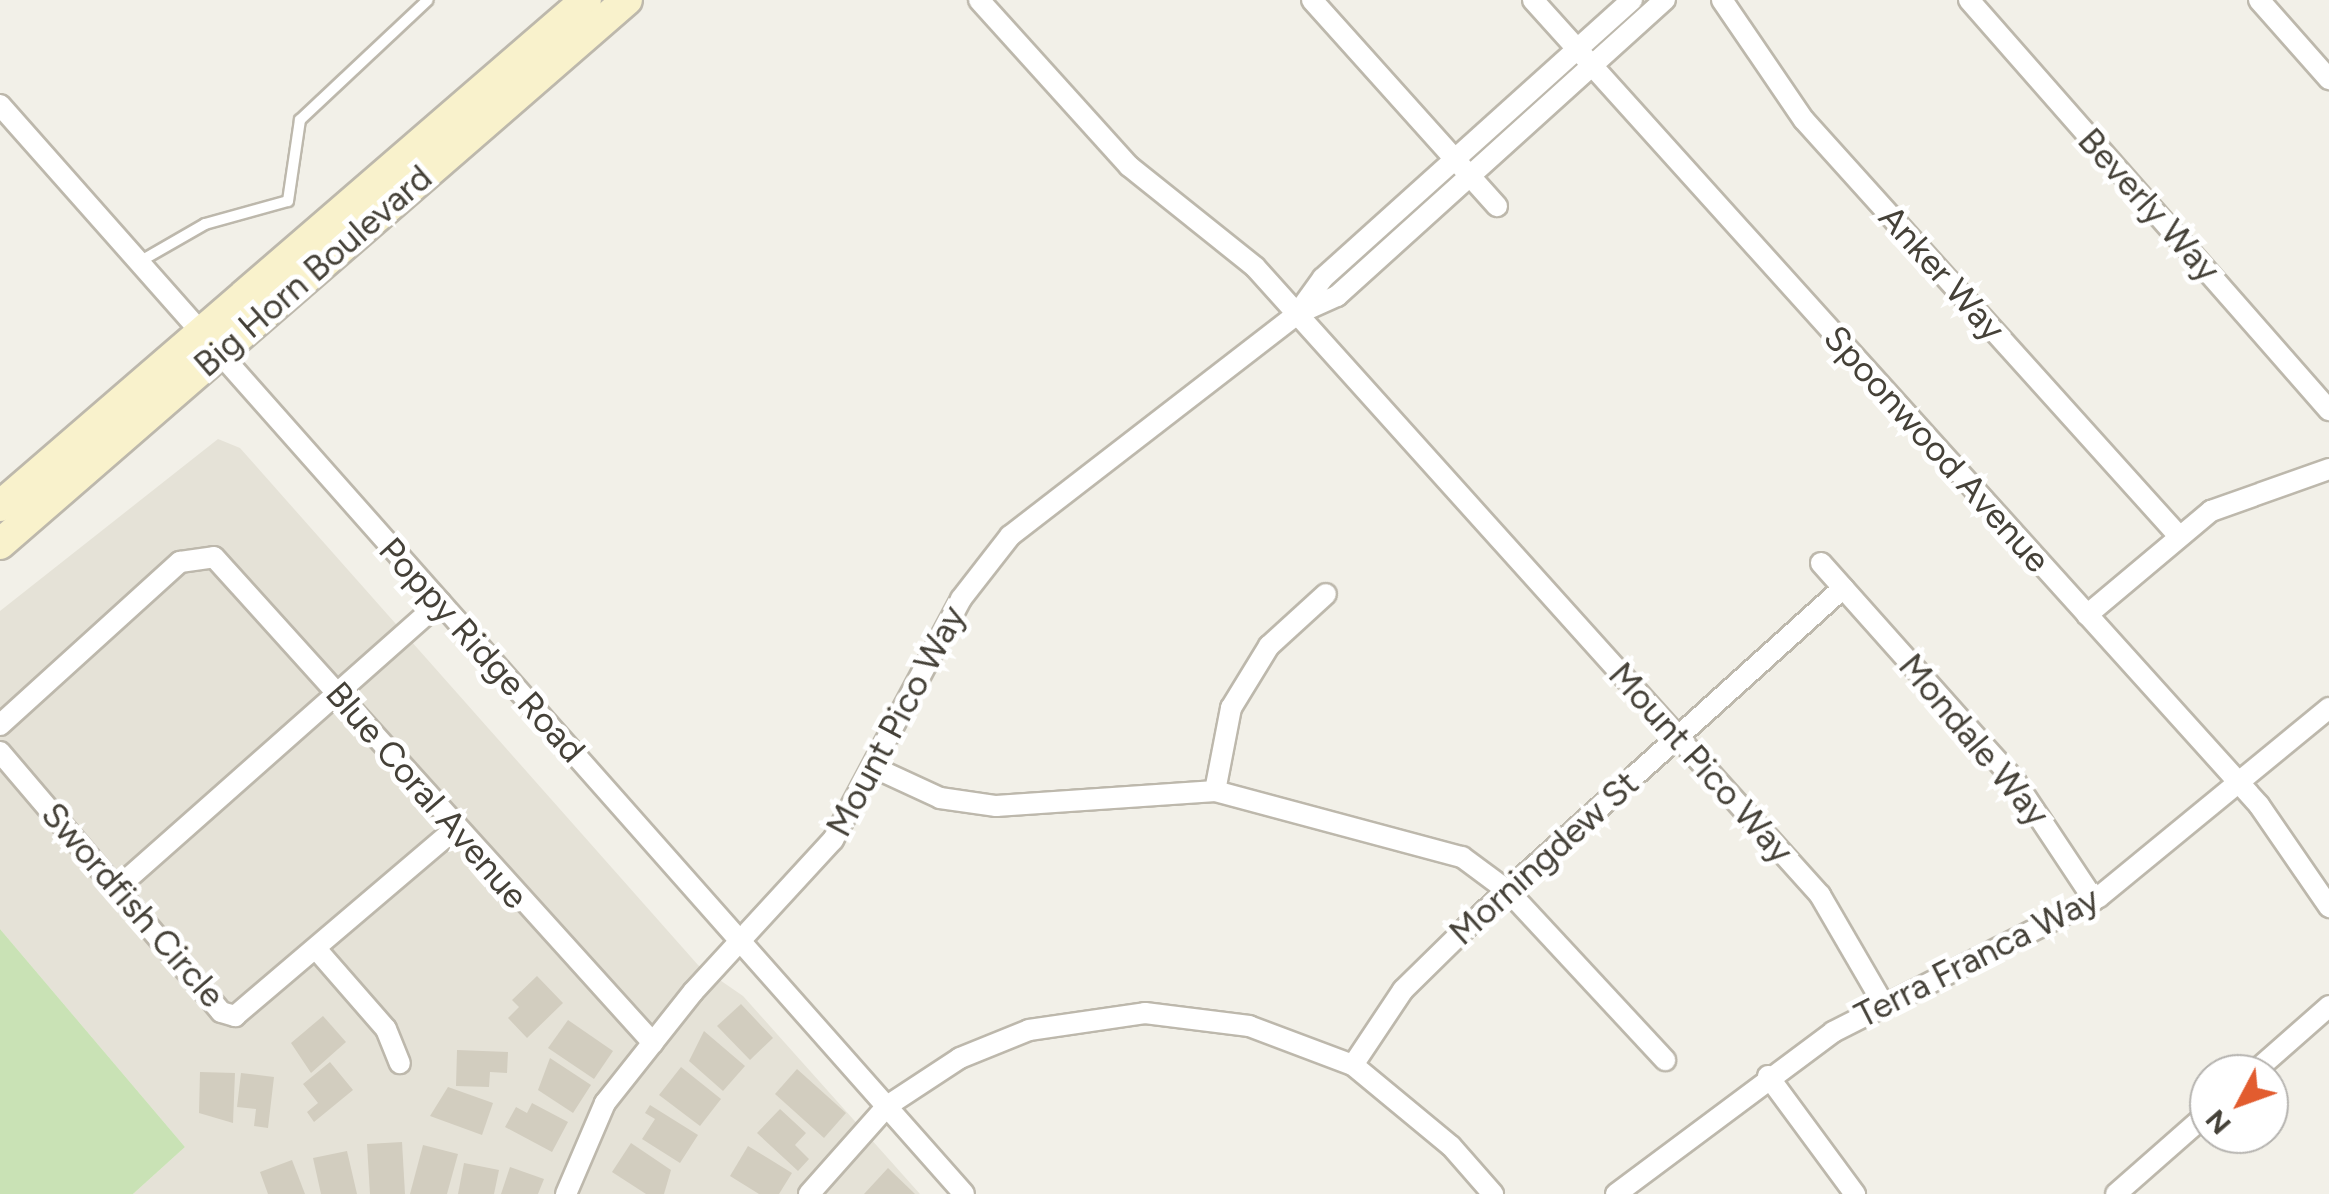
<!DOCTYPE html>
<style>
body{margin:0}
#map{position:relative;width:2329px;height:1194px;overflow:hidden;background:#f2f0e8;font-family:Figtree,sans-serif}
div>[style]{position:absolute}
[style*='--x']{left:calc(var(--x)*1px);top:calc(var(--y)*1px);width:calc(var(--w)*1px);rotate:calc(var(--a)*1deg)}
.residential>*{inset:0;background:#e5e2d7}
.green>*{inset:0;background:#c9e2b5}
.building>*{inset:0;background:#d2cdbf}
.roads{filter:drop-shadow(2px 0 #bdb8ac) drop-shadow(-2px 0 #bdb8ac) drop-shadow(0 2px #bdb8ac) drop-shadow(0 -2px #bdb8ac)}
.lane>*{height:10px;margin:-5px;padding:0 5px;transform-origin:5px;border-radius:5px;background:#fff}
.street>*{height:20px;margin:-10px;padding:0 10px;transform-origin:10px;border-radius:10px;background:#fff}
.secondary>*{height:30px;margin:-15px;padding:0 15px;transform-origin:15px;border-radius:15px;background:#f9f2cc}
span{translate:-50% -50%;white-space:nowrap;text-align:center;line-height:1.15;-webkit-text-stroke:10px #fff;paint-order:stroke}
.street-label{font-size:35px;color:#454138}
.north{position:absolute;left:2189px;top:1054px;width:100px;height:100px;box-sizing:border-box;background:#fff;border:2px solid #b5b3af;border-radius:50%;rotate:229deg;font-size:28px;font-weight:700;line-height:40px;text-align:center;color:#454138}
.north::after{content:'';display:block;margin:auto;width:35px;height:45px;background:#e25c2f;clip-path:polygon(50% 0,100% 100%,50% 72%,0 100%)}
</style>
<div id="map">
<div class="residential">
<div style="clip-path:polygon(218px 439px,240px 448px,698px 965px,743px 996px,920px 1194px,133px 1194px,185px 1147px,0 929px,0 611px)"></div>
</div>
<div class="green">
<div style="clip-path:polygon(0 929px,185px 1147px,133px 1194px,0 1194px)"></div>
</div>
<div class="building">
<div style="clip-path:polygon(537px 976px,563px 1003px,527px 1038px,508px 1018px,519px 1007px,512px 1000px)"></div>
<div style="clip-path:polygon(741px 1004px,773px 1038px,750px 1060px,717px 1026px)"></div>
<div style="clip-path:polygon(323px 1016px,346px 1042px,311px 1073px,291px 1043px)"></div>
<div style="clip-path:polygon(568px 1020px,613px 1051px,594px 1079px,548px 1048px)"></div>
<div style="clip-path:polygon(704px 1031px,745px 1066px,723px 1091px,689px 1061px)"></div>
<div style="clip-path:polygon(457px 1050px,508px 1052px,507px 1073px,490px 1072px,489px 1087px,456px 1086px)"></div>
<div style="clip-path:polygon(550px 1058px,591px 1085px,573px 1113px,538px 1090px)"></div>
<div style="clip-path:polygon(330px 1062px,353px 1090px,314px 1122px,307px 1112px,318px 1103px,303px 1084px)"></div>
<div style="clip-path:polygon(681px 1067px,721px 1099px,700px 1126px,659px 1095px)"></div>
<div style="clip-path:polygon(797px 1069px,846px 1113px,824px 1138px,775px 1094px)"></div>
<div style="clip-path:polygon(200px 1072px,235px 1073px,233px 1123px,199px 1113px)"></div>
<div style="clip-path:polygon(241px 1073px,274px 1077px,268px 1128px,254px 1126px,256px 1109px,237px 1107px)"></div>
<div style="clip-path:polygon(448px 1087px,493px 1103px,482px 1135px,430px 1116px)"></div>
<div style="clip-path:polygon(532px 1103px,568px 1122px,552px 1152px,505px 1127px,516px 1107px,527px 1113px)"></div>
<div style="clip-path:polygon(650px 1105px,698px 1135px,680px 1163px,642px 1139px,655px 1119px,645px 1113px)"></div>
<div style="clip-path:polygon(780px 1109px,806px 1133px,795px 1145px,809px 1159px,798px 1171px,757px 1133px)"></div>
<div style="clip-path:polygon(402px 1142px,405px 1194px,370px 1194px,367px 1144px)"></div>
<div style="clip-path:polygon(631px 1143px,671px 1170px,664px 1194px,646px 1194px,612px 1172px)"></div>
<div style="clip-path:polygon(423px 1145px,458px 1154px,447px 1194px,410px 1194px)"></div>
<div style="clip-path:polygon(748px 1146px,792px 1173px,779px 1194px,759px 1194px,730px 1176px)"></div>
<div style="clip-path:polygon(347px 1151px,357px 1194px,321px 1194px,313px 1158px)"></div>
<div style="clip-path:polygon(292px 1160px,305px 1194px,268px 1194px,260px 1172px)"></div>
<div style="clip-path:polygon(464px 1163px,499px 1170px,494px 1194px,458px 1194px)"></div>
<div style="clip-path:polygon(510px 1167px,544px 1179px,538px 1194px,501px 1194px)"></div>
<div style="clip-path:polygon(888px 1168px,915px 1194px,864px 1194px)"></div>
</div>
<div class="roads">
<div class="lane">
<div style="--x:139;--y:262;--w:76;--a:-29.9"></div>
<div style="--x:205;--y:224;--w:86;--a:-15.5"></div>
<div style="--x:288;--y:201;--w:82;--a:-81.6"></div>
<div style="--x:300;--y:120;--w:175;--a:-43.2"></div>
</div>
<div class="street">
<div style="--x:979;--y:0;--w:224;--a:47.9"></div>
<div style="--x:1129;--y:166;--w:161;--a:38.7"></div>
<div style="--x:1255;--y:267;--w:845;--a:48.02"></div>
<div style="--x:1820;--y:895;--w:127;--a:59.8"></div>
<div style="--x:1312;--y:0;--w:277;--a:48.1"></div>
<div style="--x:1533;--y:0;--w:1084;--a:47.95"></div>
<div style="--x:2259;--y:805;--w:124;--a:55.5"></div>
<div style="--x:1722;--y:0;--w:145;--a:55.7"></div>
<div style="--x:1804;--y:120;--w:557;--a:47.98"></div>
<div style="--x:1969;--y:0;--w:546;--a:48.72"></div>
<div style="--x:2259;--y:0;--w:106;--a:48.5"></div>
<div style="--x:0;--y:105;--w:1454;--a:48.48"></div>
<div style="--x:1297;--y:314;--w:44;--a:-24.2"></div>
<div style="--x:1337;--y:296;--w:442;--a:-42.1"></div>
<div style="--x:1821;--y:563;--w:292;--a:48.3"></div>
<div style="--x:2015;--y:781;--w:143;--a:56.4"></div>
<div style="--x:2087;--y:615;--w:162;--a:-40"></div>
<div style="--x:2211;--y:511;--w:125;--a:-19.6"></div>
<div style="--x:0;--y:725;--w:243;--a:-42.2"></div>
<div style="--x:180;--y:562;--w:34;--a:-8"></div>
<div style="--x:214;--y:557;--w:655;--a:47.91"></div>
<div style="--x:0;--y:752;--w:341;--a:49.6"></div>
<div style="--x:221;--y:1012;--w:15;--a:16"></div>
<div style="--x:235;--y:1016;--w:290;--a:-40.4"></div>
<div style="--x:873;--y:767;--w:74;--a:24.8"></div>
<div style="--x:940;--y:798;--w:57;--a:8.1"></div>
<div style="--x:996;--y:806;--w:220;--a:-3.9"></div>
<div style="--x:1215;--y:791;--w:256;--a:15"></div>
<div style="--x:1462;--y:857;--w:57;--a:36.5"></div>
<div style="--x:1508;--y:891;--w:231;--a:47.1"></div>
<div style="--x:1215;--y:791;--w:85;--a:-79.1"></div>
<div style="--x:1231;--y:708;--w:73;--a:-58.5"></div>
<div style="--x:1269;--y:646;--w:77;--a:-42.4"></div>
<div style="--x:116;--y:889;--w:433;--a:-41.5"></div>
<div style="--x:318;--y:951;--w:103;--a:48.9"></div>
<div style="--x:386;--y:1029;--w:37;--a:68"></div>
<div style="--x:1353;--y:1065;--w:90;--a:-56.3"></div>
<div style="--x:1403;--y:990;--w:88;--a:-44.5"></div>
<div style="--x:1466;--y:928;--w:508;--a:-42.05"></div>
<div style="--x:2252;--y:1074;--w:103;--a:-41.4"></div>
<div style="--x:1768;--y:1076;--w:147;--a:53.6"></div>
<div style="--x:566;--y:1194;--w:99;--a:-66.8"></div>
<div style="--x:605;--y:1103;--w:142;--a:-51.6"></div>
<div style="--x:693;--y:992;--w:207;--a:-47.4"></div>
<div style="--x:833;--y:840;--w:273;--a:-62"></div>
<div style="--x:961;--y:599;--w:80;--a:-52.1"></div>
<div style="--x:1010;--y:536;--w:363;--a:-37.7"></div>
<div style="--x:1297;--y:314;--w:44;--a:-54.2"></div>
<div style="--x:1323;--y:278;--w:416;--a:-42"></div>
<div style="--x:809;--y:1194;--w:118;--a:-48.4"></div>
<div style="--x:887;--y:1106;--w:87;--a:-33.3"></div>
<div style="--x:960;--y:1058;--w:74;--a:-22.1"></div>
<div style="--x:1029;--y:1030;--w:117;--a:-8.3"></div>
<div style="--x:1145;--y:1013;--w:105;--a:7.1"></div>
<div style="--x:1249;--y:1026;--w:111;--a:20.6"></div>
<div style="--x:1353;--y:1065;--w:127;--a:39.6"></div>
<div style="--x:1451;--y:1146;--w:64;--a:48.8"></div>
<div style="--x:1616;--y:1194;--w:271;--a:-36.7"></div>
<div style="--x:1833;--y:1032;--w:298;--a:-26.9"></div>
<div style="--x:2099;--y:897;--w:298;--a:-39.4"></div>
<div style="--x:2116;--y:1194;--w:124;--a:-41.4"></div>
</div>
<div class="secondary">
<div style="--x:0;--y:506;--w:774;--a:-40.81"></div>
<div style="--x:0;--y:544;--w:830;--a:-40.95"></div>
</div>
</div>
<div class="street-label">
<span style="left:2149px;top:205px;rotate:48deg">Beverly Way</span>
<span style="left:313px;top:271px;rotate:-41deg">Big Horn Boulevard</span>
<span style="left:1942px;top:273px;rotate:48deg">Anker Way</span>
<span style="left:1937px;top:449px;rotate:48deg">Spoonwood Avenue</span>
<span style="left:482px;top:650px;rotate:48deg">Poppy Ridge Road</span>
<span style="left:896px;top:721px;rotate:-62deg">Mount Pico Way</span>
<span style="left:1974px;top:740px;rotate:50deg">Mondale Way</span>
<span style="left:1701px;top:763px;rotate:48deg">Mount Pico Way</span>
<span style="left:427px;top:795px;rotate:49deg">Blue Coral Avenue</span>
<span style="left:1544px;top:858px;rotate:-42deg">Morningdew St</span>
<span style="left:133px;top:905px;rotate:49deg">Swordfish Circle</span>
<span style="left:1977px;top:957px;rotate:-27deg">Terra Franca Way</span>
</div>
<div class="north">N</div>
</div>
